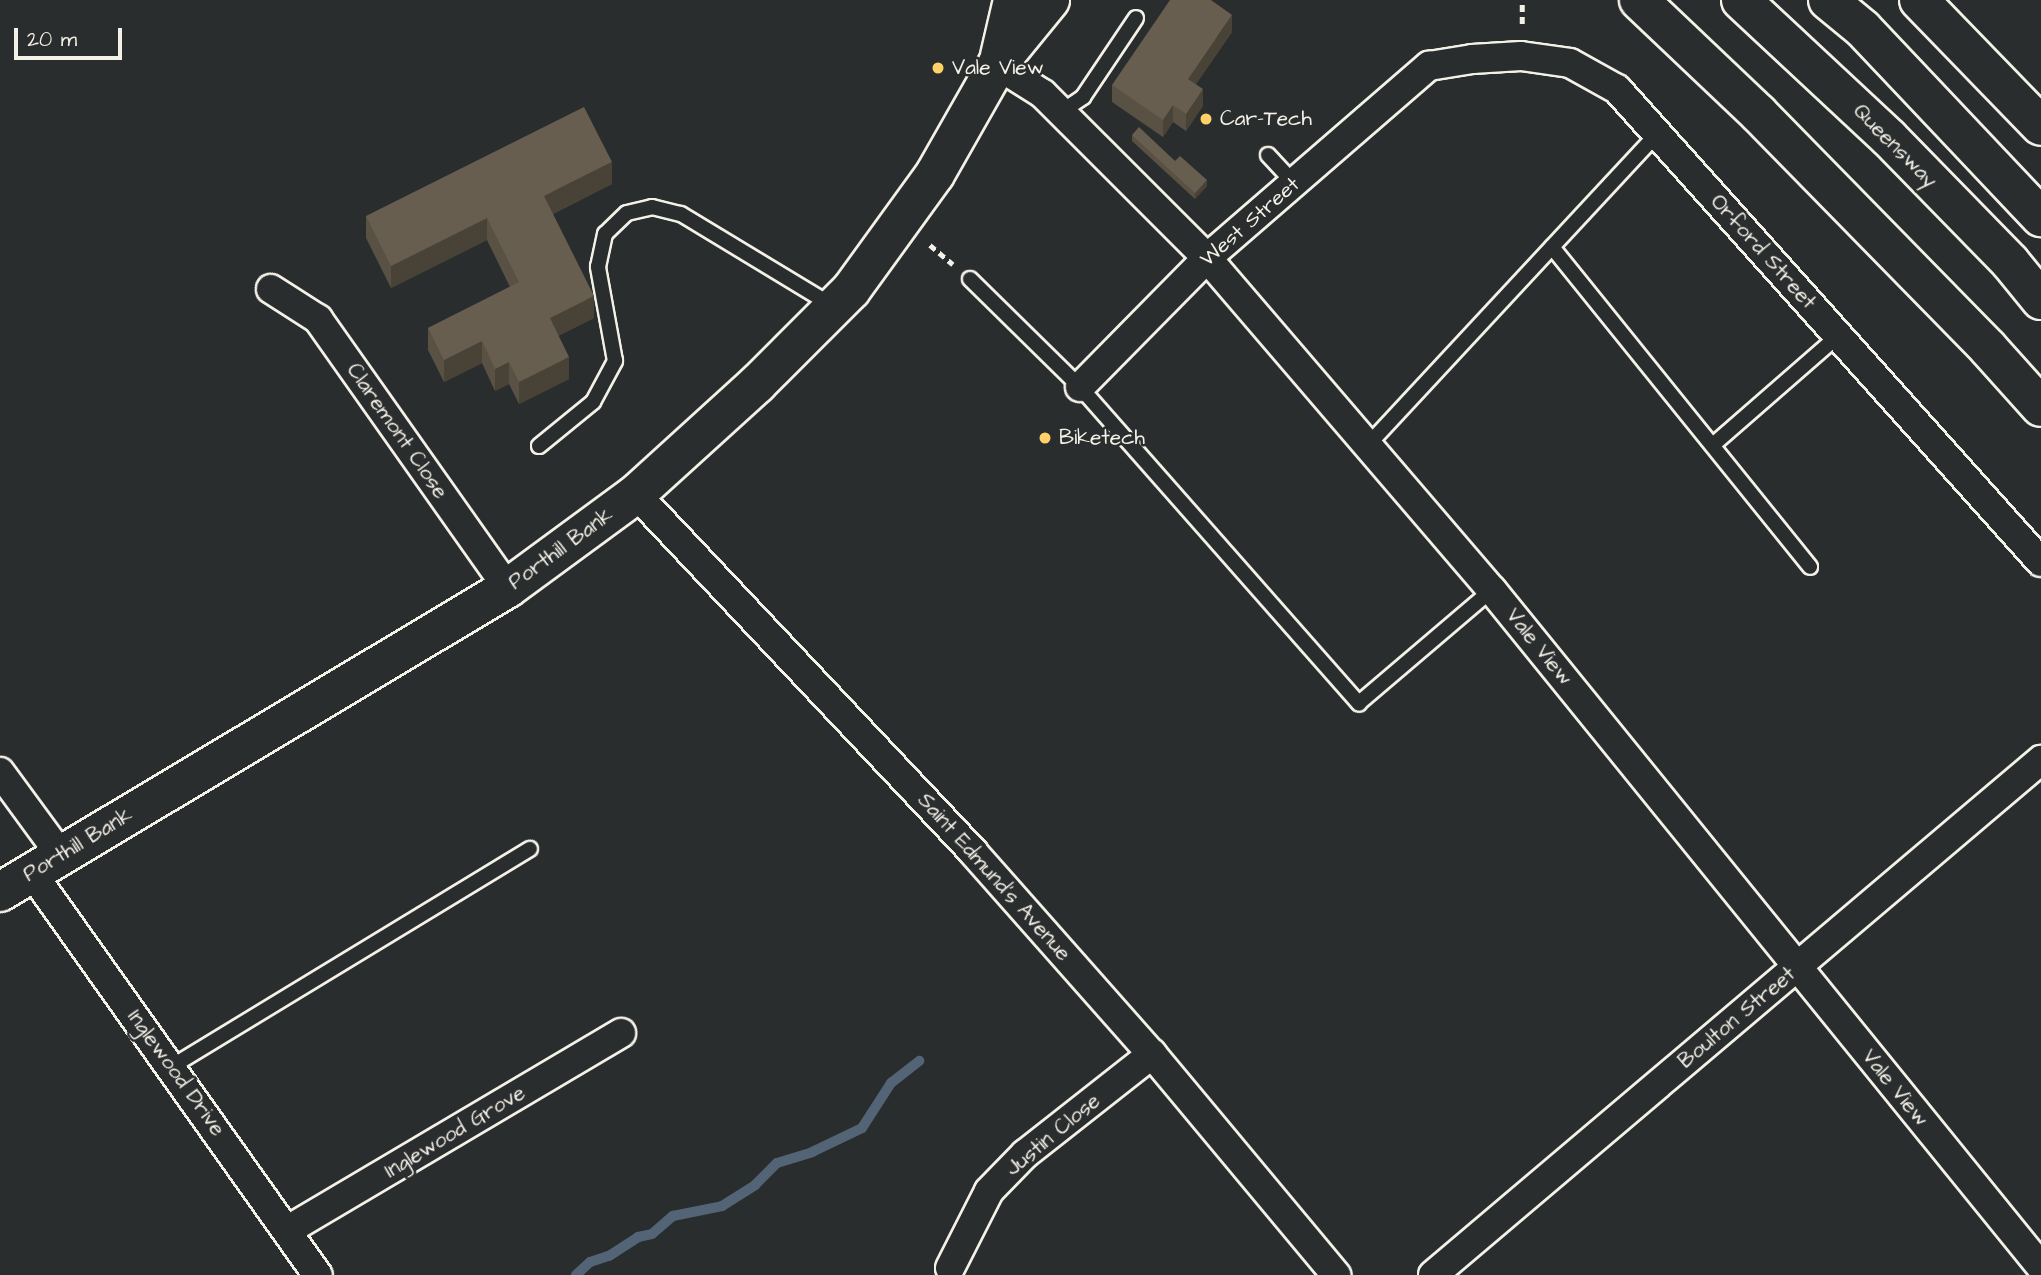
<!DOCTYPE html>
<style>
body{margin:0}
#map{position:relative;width:2041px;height:1275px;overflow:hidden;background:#2a2d2e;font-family:"Architects Daughter",sans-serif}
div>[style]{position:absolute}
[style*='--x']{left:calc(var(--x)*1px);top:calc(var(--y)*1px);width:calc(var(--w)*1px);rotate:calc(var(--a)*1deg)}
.stream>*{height:10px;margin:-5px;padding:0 5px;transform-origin:5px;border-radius:5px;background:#526475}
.path>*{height:4.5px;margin-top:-2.25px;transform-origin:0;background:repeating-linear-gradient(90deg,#f4f1e8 0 7px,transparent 0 12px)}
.roads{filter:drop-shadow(2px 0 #f4f1e8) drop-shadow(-2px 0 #f4f1e8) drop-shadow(0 2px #f4f1e8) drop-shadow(0 -2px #f4f1e8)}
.service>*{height:14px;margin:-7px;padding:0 7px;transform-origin:7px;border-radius:7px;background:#2a2d2e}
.minor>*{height:28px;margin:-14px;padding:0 14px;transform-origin:14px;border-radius:14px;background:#2a2d2e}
.secondary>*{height:38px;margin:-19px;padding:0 19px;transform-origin:19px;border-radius:19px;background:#2a2d2e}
.trunk>*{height:38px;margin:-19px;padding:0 19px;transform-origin:19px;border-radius:19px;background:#2a2d2e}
.wall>*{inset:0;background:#595144}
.shaded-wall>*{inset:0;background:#484237}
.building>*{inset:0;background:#675e4f}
.dots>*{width:19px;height:19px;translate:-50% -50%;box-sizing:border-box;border:4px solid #2a2d2e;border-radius:50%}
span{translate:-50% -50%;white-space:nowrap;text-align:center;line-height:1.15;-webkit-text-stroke:5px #2a2d2e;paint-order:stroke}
.poi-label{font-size:21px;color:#f4f1e8}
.left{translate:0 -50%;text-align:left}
.street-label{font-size:21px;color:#f4f1e8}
.scale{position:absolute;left:14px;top:28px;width:108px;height:32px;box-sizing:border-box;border:4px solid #f4f1e8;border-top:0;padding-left:9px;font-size:21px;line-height:24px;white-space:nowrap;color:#f4f1e8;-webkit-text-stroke:5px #2a2d2e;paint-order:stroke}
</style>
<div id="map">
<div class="stream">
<div style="--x:576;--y:1275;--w:19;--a:-43"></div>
<div style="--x:590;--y:1262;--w:20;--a:-18"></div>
<div style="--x:609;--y:1256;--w:35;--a:-33"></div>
<div style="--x:638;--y:1237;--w:14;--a:-12"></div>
<div style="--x:652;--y:1234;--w:28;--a:-41"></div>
<div style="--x:673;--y:1216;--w:50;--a:-11.5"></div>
<div style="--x:722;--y:1206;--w:39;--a:-32"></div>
<div style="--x:755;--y:1185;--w:31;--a:-45"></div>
<div style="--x:777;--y:1163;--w:37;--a:-17"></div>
<div style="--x:812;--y:1152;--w:55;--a:-25.6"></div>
<div style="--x:862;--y:1128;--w:54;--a:-57.2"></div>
<div style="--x:891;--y:1083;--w:36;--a:-38"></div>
</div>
<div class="path">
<div style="--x:1522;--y:24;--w:24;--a:-90"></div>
<div style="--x:930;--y:245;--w:30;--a:40"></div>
</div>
<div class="roads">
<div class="service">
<div style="--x:1061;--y:112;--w:27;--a:-34"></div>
<div style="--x:1083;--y:97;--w:95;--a:-56.1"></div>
<div style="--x:1268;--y:155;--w:38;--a:47"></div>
<div style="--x:1552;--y:247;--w:411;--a:51.1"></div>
<div style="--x:970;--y:279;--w:154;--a:44.5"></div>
<div style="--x:1080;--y:387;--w:422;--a:48.6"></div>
<div style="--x:1359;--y:703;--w:175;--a:-40.4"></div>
<div style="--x:1714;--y:444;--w:164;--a:-41.1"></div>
<div style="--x:1368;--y:445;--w:425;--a:-47.1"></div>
<div style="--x:539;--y:446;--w:70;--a:-39.2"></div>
<div style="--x:593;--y:402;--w:47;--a:-61.8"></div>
<div style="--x:615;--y:361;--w:96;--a:-100.3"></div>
<div style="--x:598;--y:267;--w:34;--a:-78"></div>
<div style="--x:605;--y:234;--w:30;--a:-44"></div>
<div style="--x:627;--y:213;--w:26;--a:-13"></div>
<div style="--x:652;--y:207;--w:30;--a:14"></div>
<div style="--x:681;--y:214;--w:178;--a:31.2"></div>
<div style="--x:171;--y:1067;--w:420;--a:-31.3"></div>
</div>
<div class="minor">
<div style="--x:997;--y:65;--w:54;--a:32.2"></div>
<div style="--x:1043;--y:94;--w:232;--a:45"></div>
<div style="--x:1207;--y:258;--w:438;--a:49.4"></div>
<div style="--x:1492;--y:590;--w:872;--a:50.96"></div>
<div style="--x:271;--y:289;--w:56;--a:32.6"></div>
<div style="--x:318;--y:319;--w:329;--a:54.8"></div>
<div style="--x:1080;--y:387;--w:181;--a:-45.4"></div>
<div style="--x:1207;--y:258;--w:294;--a:-40.9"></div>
<div style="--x:1429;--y:66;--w:44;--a:-9.2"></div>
<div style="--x:1472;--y:59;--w:49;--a:-3.5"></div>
<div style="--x:1521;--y:56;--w:49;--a:8.1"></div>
<div style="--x:1570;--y:63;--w:54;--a:29"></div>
<div style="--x:1617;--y:89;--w:635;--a:48.13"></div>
<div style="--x:636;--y:494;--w:492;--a:46.7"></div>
<div style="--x:973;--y:852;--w:270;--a:48.5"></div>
<div style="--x:1152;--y:1054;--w:288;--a:50.2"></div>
<div style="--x:0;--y:772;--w:102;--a:53.8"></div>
<div style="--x:32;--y:873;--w:493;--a:54.6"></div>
<div style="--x:288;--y:1230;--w:387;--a:-30.6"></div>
<div style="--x:950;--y:1268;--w:86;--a:-63.1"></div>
<div style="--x:989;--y:1191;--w:52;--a:-45.8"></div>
<div style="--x:1025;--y:1154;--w:162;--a:-38.2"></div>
<div style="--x:1433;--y:1275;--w:797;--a:-40.27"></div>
</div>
<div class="secondary">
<div style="--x:1000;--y:56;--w:57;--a:-76.9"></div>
<div style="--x:0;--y:892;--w:592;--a:-30.9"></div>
<div style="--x:508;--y:588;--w:159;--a:-36.3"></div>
<div style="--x:636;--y:494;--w:164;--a:-42.3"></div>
<div style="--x:757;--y:384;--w:133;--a:-45"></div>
<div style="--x:851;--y:290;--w:143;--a:-54.1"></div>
<div style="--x:935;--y:174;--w:125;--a:-60.4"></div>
<div style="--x:997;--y:65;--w:84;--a:-50.8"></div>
</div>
<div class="trunk">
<div style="--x:1639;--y:0;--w:164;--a:43.5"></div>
<div style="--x:1758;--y:113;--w:329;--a:45.6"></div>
<div style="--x:1988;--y:348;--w:79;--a:48.1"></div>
<div style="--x:1741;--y:0;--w:202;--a:43"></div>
<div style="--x:1889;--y:138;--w:173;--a:45.7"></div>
<div style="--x:2010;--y:262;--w:49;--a:50.8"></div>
<div style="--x:1828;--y:0;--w:45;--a:39.6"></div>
<div style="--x:1863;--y:29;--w:259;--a:46.6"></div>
<div style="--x:1919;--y:0;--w:175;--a:45.9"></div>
</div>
</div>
<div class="wall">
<div style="clip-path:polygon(1232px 32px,1196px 84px,1203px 106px,1186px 131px,1173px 122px,1163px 137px,1112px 102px,1112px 85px)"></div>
<div style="clip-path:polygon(1132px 135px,1175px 161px,1207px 186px,1195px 199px,1132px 141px)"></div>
<div style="clip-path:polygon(612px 184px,553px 214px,594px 318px,558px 336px,569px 379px,519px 404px,509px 384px,495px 391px,482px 363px,444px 382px,428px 350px,428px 328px,510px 287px,487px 240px,391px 288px,366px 238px,366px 216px)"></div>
</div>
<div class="shaded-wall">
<div style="clip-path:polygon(1232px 15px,1232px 32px,1188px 96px,1188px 79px)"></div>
<div style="clip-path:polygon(1203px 89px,1203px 106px,1186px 131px,1186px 114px)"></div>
<div style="clip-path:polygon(1173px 105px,1173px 122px,1163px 137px,1163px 120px)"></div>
<div style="clip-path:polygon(612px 162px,612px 184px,544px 218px,544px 196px)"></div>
<div style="clip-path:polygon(1207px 180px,1207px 186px,1195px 199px,1195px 193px)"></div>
<div style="clip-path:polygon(487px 218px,487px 240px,391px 288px,391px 266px)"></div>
<div style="clip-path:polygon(594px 296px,594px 318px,550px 340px,550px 318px)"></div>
<div style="clip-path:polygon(482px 341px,482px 363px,444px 382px,444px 360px)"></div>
<div style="clip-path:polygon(569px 357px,569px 379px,519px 404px,519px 382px)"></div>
<div style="clip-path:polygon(509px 362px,509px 384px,495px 391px,495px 369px)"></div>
</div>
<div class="building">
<div style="clip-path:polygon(1170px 0,1211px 0,1232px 15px,1188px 79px,1203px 89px,1186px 114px,1173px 105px,1163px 120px,1112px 85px)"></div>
<div style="clip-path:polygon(584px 107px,612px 162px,544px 196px,594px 296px,550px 318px,569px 357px,519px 382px,509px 362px,495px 369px,482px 341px,444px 360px,428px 328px,519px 282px,487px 218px,391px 266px,366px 216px)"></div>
<div style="clip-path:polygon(1139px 127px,1175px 161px,1180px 156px,1207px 180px,1195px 193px,1132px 135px)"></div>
</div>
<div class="dots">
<div style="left:938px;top:68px;background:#ffd166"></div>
<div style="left:1206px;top:119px;background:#ffd166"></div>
<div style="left:1045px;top:438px;background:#ffd166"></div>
</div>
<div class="poi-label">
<span class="left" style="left:952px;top:68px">Vale View</span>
<span class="left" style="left:1220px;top:119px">Car-Tech</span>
<span class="left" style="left:1059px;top:438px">Biketech</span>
</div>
<div class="street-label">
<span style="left:1895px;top:146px;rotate:45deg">Queensway</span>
<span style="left:1250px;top:222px;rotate:-41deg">West Street</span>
<span style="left:1763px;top:252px;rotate:48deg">Orford Street</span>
<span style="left:397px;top:431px;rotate:55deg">Claremont Close</span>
<span style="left:561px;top:549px;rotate:-36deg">Porthill Bank</span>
<span style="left:1539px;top:647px;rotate:51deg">Vale View</span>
<span style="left:78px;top:845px;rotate:-31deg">Porthill Bank</span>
<span style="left:994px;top:877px;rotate:48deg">Saint Edmund's Avenue</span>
<span style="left:1737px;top:1018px;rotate:-40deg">Boulton Street</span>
<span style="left:176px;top:1073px;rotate:54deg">Inglewood Drive</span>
<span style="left:1895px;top:1088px;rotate:51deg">Vale View</span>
<span style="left:455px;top:1132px;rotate:-31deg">Inglewood Grove</span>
<span style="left:1053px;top:1135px;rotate:-40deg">Justin Close</span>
</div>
<div class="scale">20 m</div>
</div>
